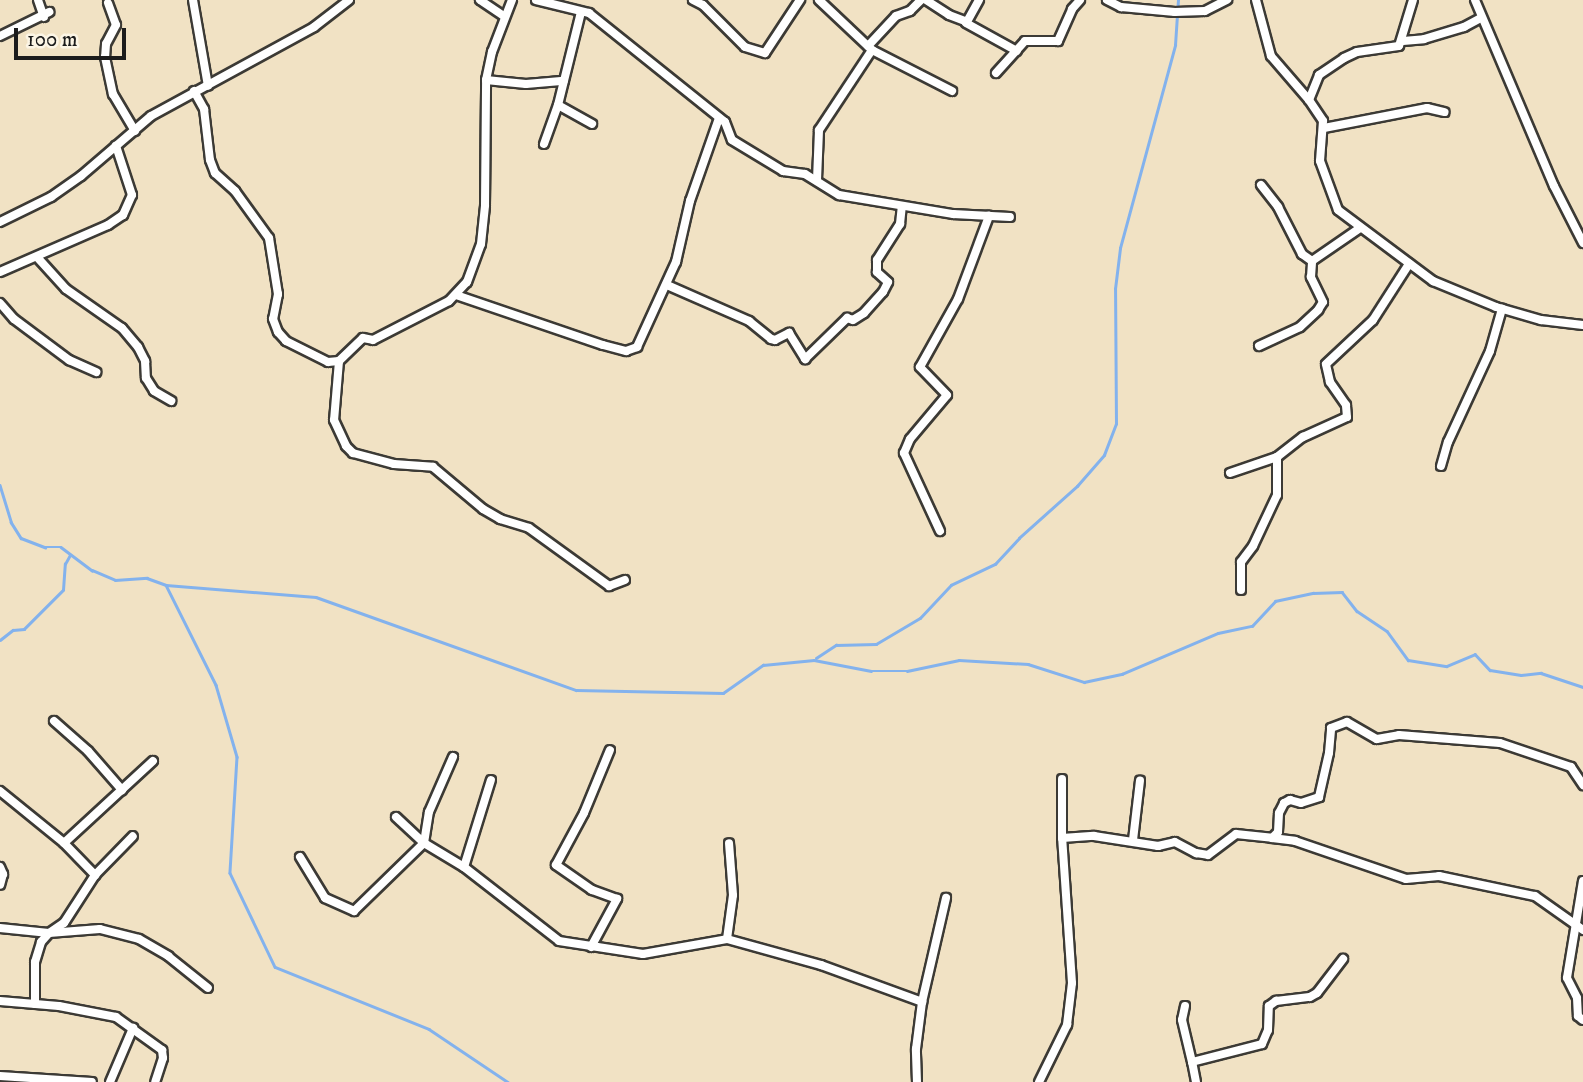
<!DOCTYPE html>
<style>
body{margin:0}
#map{position:relative;width:1583px;height:1082px;overflow:hidden;background:#f1e2c4;font-family:"IM FELL DW Pica",serif}
div>[style]{position:absolute}
[style*='--x']{left:calc(var(--x)*1px);top:calc(var(--y)*1px);width:calc(var(--w)*1px);rotate:calc(var(--a)*1deg)}
.stream>*{height:2.5px;margin:-1.25px;padding:0 1.25px;transform-origin:1.25px;border-radius:1.25px;background:#83b2ed}
.roads{filter:drop-shadow(2px 0 #3c3a35) drop-shadow(-2px 0 #3c3a35) drop-shadow(0 2px #3c3a35) drop-shadow(0 -2px #3c3a35)}
.street>*{height:8px;margin:-4px;padding:0 4px;transform-origin:4px;border-radius:4px;background:#fff}
span{translate:-50% -50%;white-space:nowrap;text-align:center;line-height:1.15;-webkit-text-stroke:7px #fcf5e5;paint-order:stroke}
.scale{position:absolute;left:14px;top:28px;width:112px;height:32px;box-sizing:border-box;border:4px solid #1c1c1c;border-top:0;padding-left:9px;font-size:21px;line-height:24px;white-space:nowrap;color:#1c1c1c;-webkit-text-stroke:5px #fcf5e5;paint-order:stroke}
</style>
<div id="map">
<div class="stream">
<div style="--x:0;--y:485;--w:39;--a:73"></div>
<div style="--x:11;--y:522;--w:19;--a:58"></div>
<div style="--x:21;--y:538;--w:26;--a:21"></div>
<div style="--x:45;--y:547;--w:16;--a:0"></div>
<div style="--x:61;--y:547;--w:39;--a:37"></div>
<div style="--x:92;--y:570;--w:25;--a:23"></div>
<div style="--x:115;--y:580;--w:32;--a:-4"></div>
<div style="--x:147;--y:578;--w:20;--a:20"></div>
<div style="--x:166;--y:585;--w:150;--a:4.6"></div>
<div style="--x:316;--y:597;--w:276;--a:19.7"></div>
<div style="--x:576;--y:690;--w:147;--a:1.2"></div>
<div style="--x:723;--y:693;--w:49;--a:-35"></div>
<div style="--x:763;--y:665;--w:51;--a:-5.6"></div>
<div style="--x:814;--y:660;--w:58;--a:10.9"></div>
<div style="--x:871;--y:671;--w:36;--a:0"></div>
<div style="--x:907;--y:671;--w:53;--a:-11.9"></div>
<div style="--x:959;--y:660;--w:69;--a:3.3"></div>
<div style="--x:1028;--y:664;--w:59;--a:17.8"></div>
<div style="--x:1084;--y:682;--w:39;--a:-12"></div>
<div style="--x:1122;--y:674;--w:104;--a:-23.1"></div>
<div style="--x:1218;--y:633;--w:35;--a:-12"></div>
<div style="--x:1252;--y:626;--w:34;--a:-47"></div>
<div style="--x:1275;--y:601;--w:39;--a:-12"></div>
<div style="--x:1313;--y:593;--w:29;--a:-2"></div>
<div style="--x:1342;--y:592;--w:24;--a:52"></div>
<div style="--x:1357;--y:611;--w:36;--a:34"></div>
<div style="--x:1387;--y:631;--w:36;--a:54"></div>
<div style="--x:1408;--y:660;--w:39;--a:9"></div>
<div style="--x:1447;--y:666;--w:30;--a:-23"></div>
<div style="--x:1475;--y:654;--w:22;--a:47"></div>
<div style="--x:1490;--y:670;--w:31;--a:9"></div>
<div style="--x:1521;--y:675;--w:20;--a:-6"></div>
<div style="--x:1541;--y:673;--w:44;--a:18.4"></div>
<div style="--x:166;--y:585;--w:112;--a:63.4"></div>
<div style="--x:216;--y:685;--w:75;--a:73.7"></div>
<div style="--x:237;--y:757;--w:116;--a:93.5"></div>
<div style="--x:230;--y:873;--w:104;--a:64.4"></div>
<div style="--x:275;--y:967;--w:166;--a:21.9"></div>
<div style="--x:429;--y:1029;--w:95;--a:33.9"></div>
<div style="--x:0;--y:640;--w:16;--a:-38"></div>
<div style="--x:13;--y:630;--w:11;--a:-5"></div>
<div style="--x:24;--y:629;--w:55;--a:-45"></div>
<div style="--x:63;--y:590;--w:26;--a:-86"></div>
<div style="--x:65;--y:564;--w:10;--a:-61"></div>
<div style="--x:816;--y:658;--w:24;--a:-33"></div>
<div style="--x:836;--y:645;--w:40;--a:-1.4"></div>
<div style="--x:876;--y:644;--w:51;--a:-30.6"></div>
<div style="--x:920;--y:618;--w:45;--a:-46.8"></div>
<div style="--x:951;--y:585;--w:49;--a:-25.5"></div>
<div style="--x:995;--y:564;--w:35;--a:-47"></div>
<div style="--x:1019;--y:538;--w:78;--a:-41.9"></div>
<div style="--x:1077;--y:486;--w:41;--a:-48.9"></div>
<div style="--x:1104;--y:455;--w:33;--a:-69"></div>
<div style="--x:1116;--y:424;--w:135;--a:-90.4"></div>
<div style="--x:1115;--y:289;--w:41;--a:-83"></div>
<div style="--x:1120;--y:248;--w:210;--a:-74.8"></div>
<div style="--x:1175;--y:45;--w:45;--a:-86.2"></div>
</div>
<div class="roads">
<div class="street">
<div style="--x:38;--y:0;--w:18;--a:71"></div>
<div style="--x:193;--y:0;--w:87;--a:80.1"></div>
<div style="--x:480;--y:0;--w:30;--a:34"></div>
<div style="--x:536;--y:0;--w:55;--a:13.8"></div>
<div style="--x:589;--y:13;--w:174;--a:38.7"></div>
<div style="--x:725;--y:122;--w:19;--a:69"></div>
<div style="--x:732;--y:140;--w:60;--a:31.3"></div>
<div style="--x:783;--y:171;--w:22;--a:8"></div>
<div style="--x:805;--y:174;--w:40;--a:32"></div>
<div style="--x:839;--y:195;--w:116;--a:9.5"></div>
<div style="--x:953;--y:214;--w:57;--a:3"></div>
<div style="--x:693;--y:0;--w:11;--a:27"></div>
<div style="--x:703;--y:5;--w:59;--a:45"></div>
<div style="--x:745;--y:47;--w:21;--a:17"></div>
<div style="--x:765;--y:53;--w:64;--a:-56.6"></div>
<div style="--x:819;--y:0;--w:73;--a:43.3"></div>
<div style="--x:872;--y:50;--w:90;--a:27.1"></div>
<div style="--x:926;--y:0;--w:27;--a:33"></div>
<div style="--x:949;--y:15;--w:17;--a:21"></div>
<div style="--x:979;--y:0;--w:26;--a:119"></div>
<div style="--x:966;--y:23;--w:58;--a:28.8"></div>
<div style="--x:1107;--y:0;--w:16;--a:27"></div>
<div style="--x:1121;--y:7;--w:54;--a:5.3"></div>
<div style="--x:1175;--y:12;--w:30;--a:-2"></div>
<div style="--x:1205;--y:11;--w:25;--a:-27"></div>
<div style="--x:1256;--y:0;--w:58;--a:75"></div>
<div style="--x:1271;--y:56;--w:58;--a:49.2"></div>
<div style="--x:1309;--y:100;--w:25;--a:56"></div>
<div style="--x:1323;--y:121;--w:40;--a:94.3"></div>
<div style="--x:1320;--y:161;--w:52;--a:69.8"></div>
<div style="--x:1338;--y:210;--w:119;--a:36.8"></div>
<div style="--x:1433;--y:281;--w:68;--a:22.4"></div>
<div style="--x:1496;--y:307;--w:47;--a:16.1"></div>
<div style="--x:1541;--y:320;--w:42;--a:6.8"></div>
<div style="--x:1475;--y:0;--w:202;--a:67"></div>
<div style="--x:1554;--y:186;--w:64;--a:63"></div>
<div style="--x:108;--y:3;--w:23;--a:70"></div>
<div style="--x:116;--y:25;--w:21;--a:118"></div>
<div style="--x:106;--y:44;--w:13;--a:94"></div>
<div style="--x:105;--y:57;--w:38;--a:78"></div>
<div style="--x:113;--y:94;--w:43;--a:59.3"></div>
<div style="--x:0;--y:36;--w:55;--a:-26.1"></div>
<div style="--x:1403;--y:41;--w:21;--a:-5"></div>
<div style="--x:1424;--y:39;--w:42;--a:-16.7"></div>
<div style="--x:1464;--y:27;--w:19;--a:-28"></div>
<div style="--x:868;--y:46;--w:41;--a:-47"></div>
<div style="--x:896;--y:16;--w:15;--a:-20"></div>
<div style="--x:910;--y:11;--w:16;--a:-45"></div>
<div style="--x:996;--y:73;--w:43;--a:-47.8"></div>
<div style="--x:1025;--y:41;--w:33;--a:0"></div>
<div style="--x:1058;--y:41;--w:35;--a:-66"></div>
<div style="--x:1072;--y:9;--w:12;--a:-48"></div>
<div style="--x:486;--y:80;--w:40;--a:5.7"></div>
<div style="--x:526;--y:84;--w:38;--a:-5"></div>
<div style="--x:194;--y:91;--w:21;--a:61"></div>
<div style="--x:204;--y:109;--w:51;--a:83.3"></div>
<div style="--x:210;--y:160;--w:14;--a:69"></div>
<div style="--x:215;--y:173;--w:27;--a:42"></div>
<div style="--x:235;--y:191;--w:58;--a:54.1"></div>
<div style="--x:269;--y:238;--w:57;--a:80.9"></div>
<div style="--x:278;--y:294;--w:25;--a:101"></div>
<div style="--x:273;--y:319;--w:14;--a:69"></div>
<div style="--x:278;--y:332;--w:12;--a:48"></div>
<div style="--x:286;--y:341;--w:47;--a:26.6"></div>
<div style="--x:328;--y:362;--w:11;--a:-5"></div>
<div style="--x:339;--y:361;--w:33;--a:-44"></div>
<div style="--x:363;--y:338;--w:10;--a:11"></div>
<div style="--x:373;--y:340;--w:85;--a:-27.2"></div>
<div style="--x:449;--y:301;--w:26;--a:-47"></div>
<div style="--x:467;--y:282;--w:40;--a:-69.8"></div>
<div style="--x:481;--y:244;--w:39;--a:-84"></div>
<div style="--x:485;--y:205;--w:125;--a:-89.5"></div>
<div style="--x:486;--y:80;--w:29;--a:-78"></div>
<div style="--x:492;--y:52;--w:56;--a:-69"></div>
<div style="--x:1309;--y:100;--w:27;--a:-68"></div>
<div style="--x:1319;--y:75;--w:30;--a:-34"></div>
<div style="--x:1344;--y:58;--w:14;--a:-25"></div>
<div style="--x:1357;--y:52;--w:42;--a:-8.1"></div>
<div style="--x:1399;--y:46;--w:48;--a:-73.1"></div>
<div style="--x:558;--y:105;--w:96;--a:-76.1"></div>
<div style="--x:1324;--y:128;--w:105;--a:-11"></div>
<div style="--x:1427;--y:108;--w:18;--a:13"></div>
<div style="--x:544;--y:144;--w:41;--a:-70.3"></div>
<div style="--x:558;--y:105;--w:39;--a:29"></div>
<div style="--x:817;--y:180;--w:50;--a:-87.7"></div>
<div style="--x:819;--y:130;--w:96;--a:-56.5"></div>
<div style="--x:1261;--y:185;--w:28;--a:52"></div>
<div style="--x:1278;--y:207;--w:53;--a:62.9"></div>
<div style="--x:1302;--y:254;--w:12;--a:35"></div>
<div style="--x:0;--y:222;--w:57;--a:-26.1"></div>
<div style="--x:51;--y:197;--w:37;--a:-35"></div>
<div style="--x:81;--y:176;--w:92;--a:-40.6"></div>
<div style="--x:151;--y:116;--w:186;--a:-28.6"></div>
<div style="--x:314;--y:27;--w:44;--a:-37.6"></div>
<div style="--x:37;--y:257;--w:43;--a:47.8"></div>
<div style="--x:66;--y:289;--w:68;--a:34.9"></div>
<div style="--x:122;--y:328;--w:25;--a:50"></div>
<div style="--x:138;--y:347;--w:16;--a:63"></div>
<div style="--x:145;--y:361;--w:17;--a:87"></div>
<div style="--x:146;--y:378;--w:15;--a:58"></div>
<div style="--x:154;--y:391;--w:20;--a:30"></div>
<div style="--x:0;--y:272;--w:118;--a:-23.5"></div>
<div style="--x:108;--y:225;--w:18;--a:-34"></div>
<div style="--x:123;--y:215;--w:22;--a:-66"></div>
<div style="--x:132;--y:195;--w:52;--a:-108.1"></div>
<div style="--x:667;--y:285;--w:90;--a:23.7"></div>
<div style="--x:749;--y:321;--w:28;--a:39"></div>
<div style="--x:771;--y:339;--w:4;--a:14"></div>
<div style="--x:775;--y:340;--w:16;--a:-27"></div>
<div style="--x:789;--y:333;--w:31;--a:58"></div>
<div style="--x:805;--y:359;--w:59;--a:-44.3"></div>
<div style="--x:847;--y:318;--w:6;--a:18"></div>
<div style="--x:853;--y:320;--w:13;--a:-32"></div>
<div style="--x:864;--y:313;--w:28;--a:-48"></div>
<div style="--x:883;--y:292;--w:11;--a:-63"></div>
<div style="--x:888;--y:282;--w:15;--a:-138"></div>
<div style="--x:877;--y:272;--w:12;--a:-90"></div>
<div style="--x:877;--y:260;--w:43;--a:-57.4"></div>
<div style="--x:900;--y:224;--w:18;--a:-84"></div>
<div style="--x:456;--y:295;--w:155;--a:18.8"></div>
<div style="--x:603;--y:345;--w:24;--a:15"></div>
<div style="--x:626;--y:351;--w:12;--a:-20"></div>
<div style="--x:637;--y:347;--w:94;--a:-65.4"></div>
<div style="--x:676;--y:262;--w:63;--a:-77.1"></div>
<div style="--x:690;--y:201;--w:88;--a:-70.7"></div>
<div style="--x:0;--y:303;--w:21;--a:49"></div>
<div style="--x:14;--y:319;--w:69;--a:36.7"></div>
<div style="--x:69;--y:360;--w:30;--a:24"></div>
<div style="--x:1259;--y:346;--w:45;--a:-24.9"></div>
<div style="--x:1300;--y:327;--w:25;--a:-43"></div>
<div style="--x:1318;--y:310;--w:9;--a:-58"></div>
<div style="--x:1323;--y:302;--w:28;--a:-116"></div>
<div style="--x:1311;--y:277;--w:16;--a:-86"></div>
<div style="--x:1312;--y:261;--w:58;--a:-34.5"></div>
<div style="--x:339;--y:361;--w:59;--a:94.8"></div>
<div style="--x:334;--y:420;--w:29;--a:65"></div>
<div style="--x:346;--y:446;--w:10;--a:45"></div>
<div style="--x:353;--y:453;--w:42;--a:15"></div>
<div style="--x:394;--y:464;--w:39;--a:4"></div>
<div style="--x:433;--y:467;--w:65;--a:40"></div>
<div style="--x:483;--y:509;--w:20;--a:30"></div>
<div style="--x:500;--y:519;--w:30;--a:17"></div>
<div style="--x:529;--y:528;--w:99;--a:35.9"></div>
<div style="--x:609;--y:586;--w:17;--a:-21"></div>
<div style="--x:1441;--y:466;--w:25;--a:-74"></div>
<div style="--x:1448;--y:442;--w:100;--a:-65.2"></div>
<div style="--x:1490;--y:351;--w:44;--a:-74.1"></div>
<div style="--x:1230;--y:473;--w:50;--a:-18.8"></div>
<div style="--x:1277;--y:457;--w:33;--a:-38"></div>
<div style="--x:1303;--y:437;--w:48;--a:-24.4"></div>
<div style="--x:1347;--y:417;--w:12;--a:-95"></div>
<div style="--x:1346;--y:405;--w:28;--a:-125"></div>
<div style="--x:1330;--y:382;--w:18;--a:-103"></div>
<div style="--x:1326;--y:364;--w:64;--a:-43.1"></div>
<div style="--x:1373;--y:320;--w:67;--a:-57.3"></div>
<div style="--x:940;--y:531;--w:86;--a:-114.8"></div>
<div style="--x:904;--y:453;--w:15;--a:-67"></div>
<div style="--x:910;--y:439;--w:57;--a:-49.9"></div>
<div style="--x:947;--y:395;--w:39;--a:-134"></div>
<div style="--x:920;--y:367;--w:78;--a:-60.8"></div>
<div style="--x:958;--y:299;--w:89;--a:-69.5"></div>
<div style="--x:1241;--y:590;--w:28;--a:-90"></div>
<div style="--x:1241;--y:562;--w:20;--a:-53"></div>
<div style="--x:1253;--y:546;--w:56;--a:-64.8"></div>
<div style="--x:1277;--y:495;--w:38;--a:-90"></div>
<div style="--x:54;--y:721;--w:45;--a:41.4"></div>
<div style="--x:88;--y:751;--w:52;--a:48.9"></div>
<div style="--x:0;--y:791;--w:82;--a:39.1"></div>
<div style="--x:64;--y:843;--w:45;--a:45.9"></div>
<div style="--x:396;--y:817;--w:38;--a:43"></div>
<div style="--x:424;--y:843;--w:47;--a:31"></div>
<div style="--x:464;--y:867;--w:120;--a:37.9"></div>
<div style="--x:559;--y:941;--w:85;--a:8.8"></div>
<div style="--x:643;--y:954;--w:85;--a:-10.1"></div>
<div style="--x:727;--y:939;--w:98;--a:15.5"></div>
<div style="--x:821;--y:965;--w:108;--a:20.1"></div>
<div style="--x:1062;--y:838;--w:32;--a:-4"></div>
<div style="--x:1094;--y:836;--w:65;--a:8.9"></div>
<div style="--x:1158;--y:846;--w:17;--a:-13"></div>
<div style="--x:1175;--y:842;--w:24;--a:28"></div>
<div style="--x:1196;--y:853;--w:12;--a:9"></div>
<div style="--x:1208;--y:855;--w:35;--a:-37"></div>
<div style="--x:1236;--y:834;--w:36;--a:6"></div>
<div style="--x:1272;--y:838;--w:8;--a:-45"></div>
<div style="--x:1278;--y:832;--w:19;--a:-87"></div>
<div style="--x:1279;--y:813;--w:11;--a:-63"></div>
<div style="--x:1284;--y:803;--w:7;--a:-27"></div>
<div style="--x:1290;--y:800;--w:11;--a:15"></div>
<div style="--x:1301;--y:803;--w:19;--a:-18"></div>
<div style="--x:1319;--y:797;--w:45;--a:-77.2"></div>
<div style="--x:1329;--y:753;--w:25;--a:-85"></div>
<div style="--x:1331;--y:728;--w:17;--a:-21"></div>
<div style="--x:1347;--y:722;--w:34;--a:30"></div>
<div style="--x:1377;--y:739;--w:22;--a:-10"></div>
<div style="--x:1399;--y:735;--w:101;--a:4.5"></div>
<div style="--x:1500;--y:743;--w:75;--a:18.7"></div>
<div style="--x:1571;--y:767;--w:22;--a:56"></div>
<div style="--x:1272;--y:838;--w:23;--a:7"></div>
<div style="--x:1295;--y:841;--w:117;--a:18.9"></div>
<div style="--x:1406;--y:879;--w:33;--a:-5"></div>
<div style="--x:1439;--y:876;--w:98;--a:11.8"></div>
<div style="--x:1535;--y:896;--w:59;--a:35.3"></div>
<div style="--x:1133;--y:840;--w:60;--a:-83.3"></div>
<div style="--x:64;--y:843;--w:121;--a:-42.7"></div>
<div style="--x:300;--y:857;--w:48;--a:58.6"></div>
<div style="--x:325;--y:898;--w:32;--a:24"></div>
<div style="--x:354;--y:911;--w:98;--a:-44.2"></div>
<div style="--x:424;--y:843;--w:31;--a:-81"></div>
<div style="--x:429;--y:812;--w:60;--a:-66.4"></div>
<div style="--x:0;--y:867;--w:8;--a:67"></div>
<div style="--x:3;--y:874;--w:11;--a:105"></div>
<div style="--x:464;--y:867;--w:91;--a:-72.8"></div>
<div style="--x:1583;--y:881;--w:98;--a:99.4"></div>
<div style="--x:1567;--y:978;--w:22;--a:63"></div>
<div style="--x:1577;--y:998;--w:18;--a:87"></div>
<div style="--x:1578;--y:1016;--w:6;--a:39"></div>
<div style="--x:0;--y:928;--w:49;--a:5.8"></div>
<div style="--x:49;--y:933;--w:51;--a:-4.5"></div>
<div style="--x:100;--y:929;--w:40;--a:14.4"></div>
<div style="--x:139;--y:939;--w:34;--a:30"></div>
<div style="--x:168;--y:956;--w:51;--a:38.7"></div>
<div style="--x:727;--y:939;--w:44;--a:-82.2"></div>
<div style="--x:733;--y:895;--w:52;--a:-94.4"></div>
<div style="--x:591;--y:947;--w:55;--a:-61.6"></div>
<div style="--x:617;--y:899;--w:27;--a:-160"></div>
<div style="--x:592;--y:890;--w:44;--a:-145.2"></div>
<div style="--x:556;--y:865;--w:59;--a:-61.7"></div>
<div style="--x:584;--y:813;--w:68;--a:-67.6"></div>
<div style="--x:0;--y:1001;--w:59;--a:4.8"></div>
<div style="--x:59;--y:1006;--w:58;--a:10.9"></div>
<div style="--x:116;--y:1017;--w:57;--a:35.7"></div>
<div style="--x:162;--y:1050;--w:8;--a:83"></div>
<div style="--x:163;--y:1058;--w:25;--a:108"></div>
<div style="--x:35;--y:1004;--w:42;--a:-90"></div>
<div style="--x:35;--y:962;--w:21;--a:-73"></div>
<div style="--x:41;--y:942;--w:12;--a:-48"></div>
<div style="--x:49;--y:933;--w:18;--a:-34"></div>
<div style="--x:64;--y:923;--w:57;--a:-57.1"></div>
<div style="--x:95;--y:875;--w:54;--a:-45.7"></div>
<div style="--x:1185;--y:1006;--w:14;--a:102"></div>
<div style="--x:1182;--y:1020;--w:43;--a:76.6"></div>
<div style="--x:0;--y:1076;--w:92;--a:3.7"></div>
<div style="--x:110;--y:1082;--w:59;--a:-66.9"></div>
<div style="--x:917;--y:1082;--w:33;--a:-92"></div>
<div style="--x:916;--y:1049;--w:47;--a:-82.7"></div>
<div style="--x:922;--y:1002;--w:107;--a:-77"></div>
<div style="--x:1039;--y:1082;--w:64;--a:-63.8"></div>
<div style="--x:1067;--y:1025;--w:42;--a:-83.2"></div>
<div style="--x:1072;--y:983;--w:145;--a:-93.9"></div>
<div style="--x:1062;--y:838;--w:59;--a:-90"></div>
<div style="--x:1196;--y:1082;--w:20;--a:-101"></div>
<div style="--x:1192;--y:1062;--w:72;--a:-14.4"></div>
<div style="--x:1262;--y:1044;--w:15;--a:-67"></div>
<div style="--x:1268;--y:1030;--w:24;--a:-88"></div>
<div style="--x:1269;--y:1006;--w:9;--a:-36"></div>
<div style="--x:1276;--y:1001;--w:34;--a:-7"></div>
<div style="--x:1310;--y:997;--w:8;--a:-30"></div>
<div style="--x:1317;--y:993;--w:43;--a:-52.6"></div>
</div>
</div>
<div class="scale">100 m</div>
</div>
